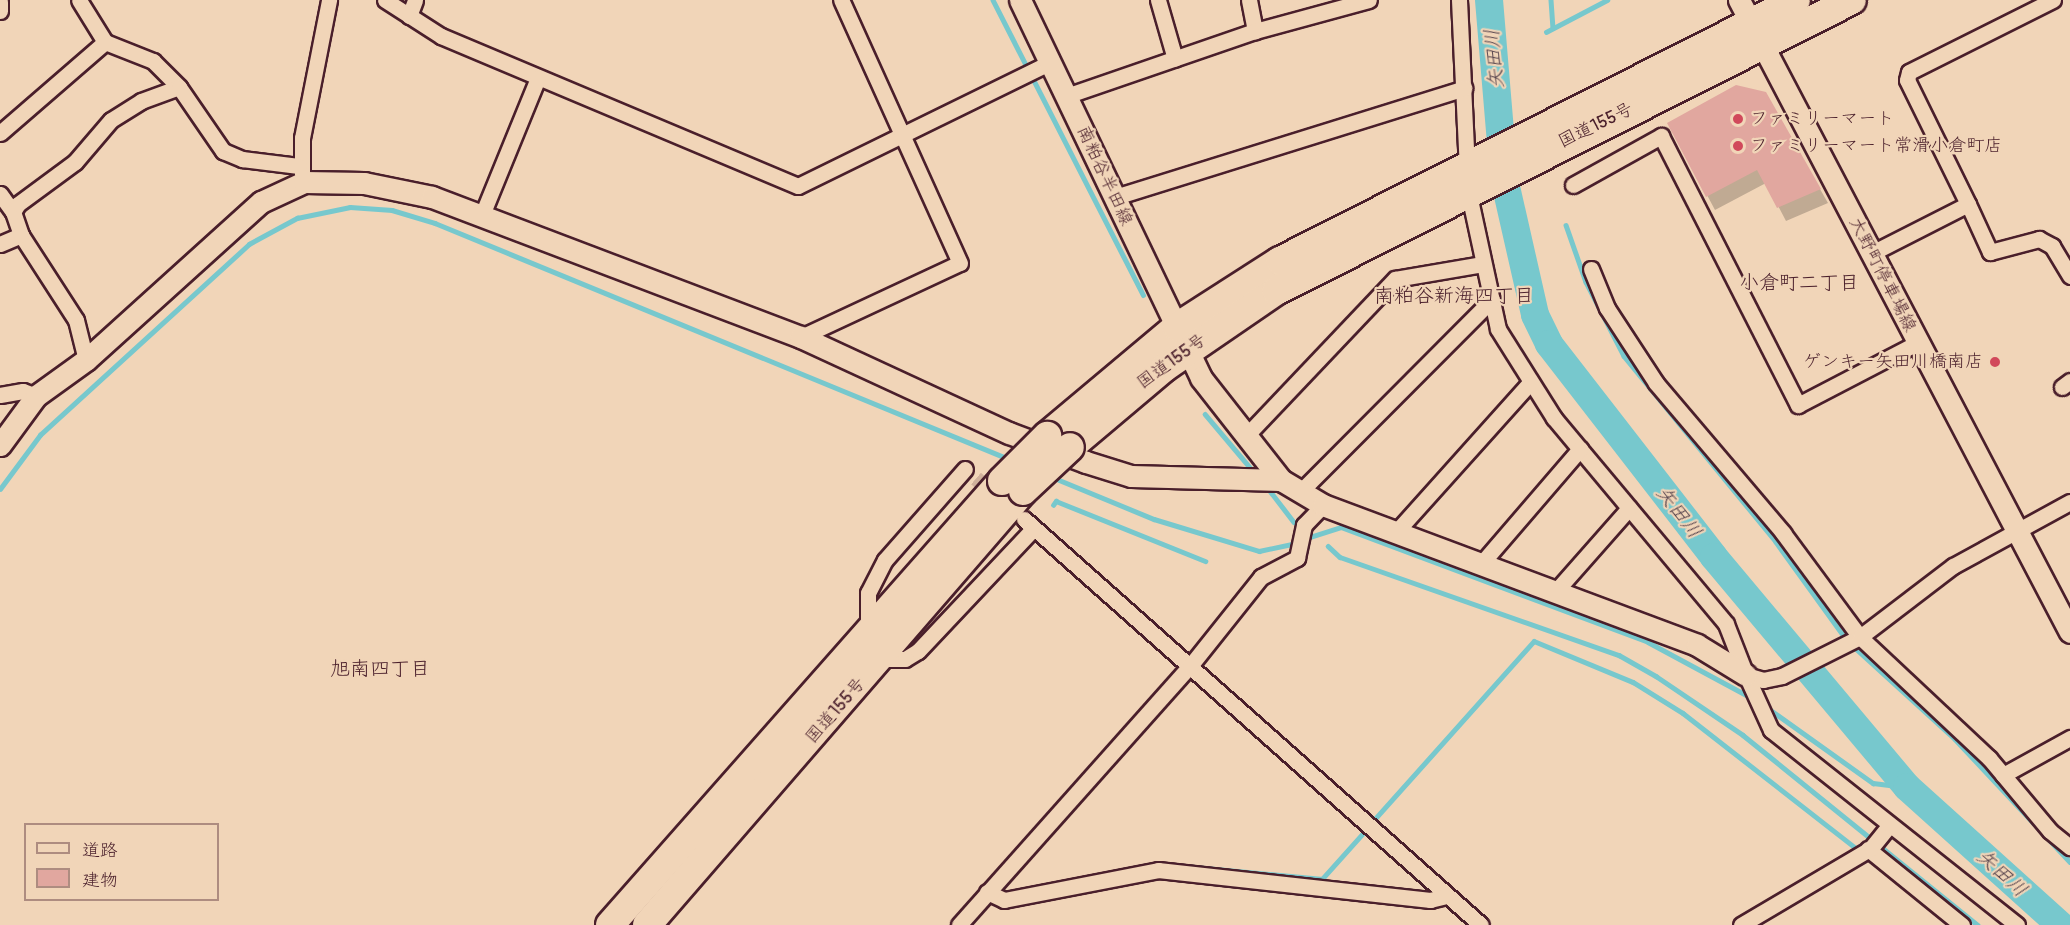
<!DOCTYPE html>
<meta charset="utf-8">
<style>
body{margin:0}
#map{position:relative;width:2070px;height:925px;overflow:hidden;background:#f1d5b8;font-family:Pangolin,"Klee One",sans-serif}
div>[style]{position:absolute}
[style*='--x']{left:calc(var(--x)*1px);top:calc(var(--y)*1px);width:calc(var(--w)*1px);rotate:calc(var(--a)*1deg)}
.shadow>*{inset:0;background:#0003}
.stream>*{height:4.5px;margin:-2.25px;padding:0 2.25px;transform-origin:2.25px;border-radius:2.25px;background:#77c8cd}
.river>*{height:28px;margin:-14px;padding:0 14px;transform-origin:14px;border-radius:14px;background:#77c8cd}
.building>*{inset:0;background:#e1a79f}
.street-tunnel>*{height:15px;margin-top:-7.5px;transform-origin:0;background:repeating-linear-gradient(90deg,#d0b19c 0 15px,transparent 0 23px)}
.roads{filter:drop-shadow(2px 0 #4a1f2b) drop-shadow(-2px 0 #4a1f2b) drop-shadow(0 2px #4a1f2b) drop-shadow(0 -2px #4a1f2b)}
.street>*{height:15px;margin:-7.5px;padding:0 7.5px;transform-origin:7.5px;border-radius:7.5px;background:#f1d5b8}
.secondary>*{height:21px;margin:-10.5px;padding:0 10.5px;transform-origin:10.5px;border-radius:10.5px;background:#f1d5b8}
.highway>*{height:28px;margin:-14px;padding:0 14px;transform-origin:14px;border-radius:14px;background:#f1d5b8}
.bridges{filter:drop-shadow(2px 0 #4a1f2b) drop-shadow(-2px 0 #4a1f2b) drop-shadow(0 2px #4a1f2b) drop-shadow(0 -2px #4a1f2b)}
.highway-bridge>*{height:28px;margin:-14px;padding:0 14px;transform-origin:14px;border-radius:14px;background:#f1d5b8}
.dots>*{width:16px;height:16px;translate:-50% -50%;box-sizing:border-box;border:3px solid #f1d5b8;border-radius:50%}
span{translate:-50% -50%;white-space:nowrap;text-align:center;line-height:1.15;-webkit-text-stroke:4.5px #f1d5b8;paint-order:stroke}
.poi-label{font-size:18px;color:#4a1f2b}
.left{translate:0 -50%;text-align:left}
.right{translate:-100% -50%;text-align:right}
.street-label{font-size:18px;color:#4a1f2b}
.water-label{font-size:20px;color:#53414b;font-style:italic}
.neighbourhood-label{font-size:20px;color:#4a1f2b}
.legend{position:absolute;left:24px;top:823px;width:195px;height:78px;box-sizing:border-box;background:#f1d5b8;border:2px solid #ae8c80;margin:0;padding:8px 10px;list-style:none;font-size:18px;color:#4a1f2b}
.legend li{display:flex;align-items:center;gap:12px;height:30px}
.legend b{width:30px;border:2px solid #ae8c80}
</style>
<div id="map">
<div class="shadow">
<div style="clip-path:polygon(1765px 93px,1828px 203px,1786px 221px,1766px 183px,1715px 210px,1669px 124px)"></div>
</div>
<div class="stream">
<div style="--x:993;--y:0;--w:331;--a:63"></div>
<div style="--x:1551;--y:0;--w:28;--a:86"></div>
<div style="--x:1546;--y:32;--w:69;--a:-27.7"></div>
<div style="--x:1566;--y:225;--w:60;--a:70.7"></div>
<div style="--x:1586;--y:282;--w:83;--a:62.8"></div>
<div style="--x:1624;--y:356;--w:240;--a:50.7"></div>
<div style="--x:1776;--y:542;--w:120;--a:54.2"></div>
<div style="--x:1205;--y:414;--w:75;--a:49.9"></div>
<div style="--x:1052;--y:477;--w:110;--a:22.4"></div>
<div style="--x:1154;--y:519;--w:110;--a:16.9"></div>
<div style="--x:1259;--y:551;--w:38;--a:-12"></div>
<div style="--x:1267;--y:487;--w:44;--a:52.4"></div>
<div style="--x:0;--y:489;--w:67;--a:-53.5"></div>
<div style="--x:40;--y:435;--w:283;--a:-42.4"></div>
<div style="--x:249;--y:244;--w:55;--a:-28.4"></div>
<div style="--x:297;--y:218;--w:54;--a:-11.7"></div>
<div style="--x:350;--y:207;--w:42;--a:4.1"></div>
<div style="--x:392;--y:210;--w:45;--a:16.8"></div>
<div style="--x:435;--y:223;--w:621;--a:22.35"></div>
<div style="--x:1053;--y:505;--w:5;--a:-53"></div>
<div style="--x:1056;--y:501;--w:161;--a:21.9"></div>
<div style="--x:1304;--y:539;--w:39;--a:-18"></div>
<div style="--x:1341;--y:527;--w:328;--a:20.5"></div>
<div style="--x:1648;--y:642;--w:116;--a:28.3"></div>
<div style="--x:1328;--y:546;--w:16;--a:43"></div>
<div style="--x:1340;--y:557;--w:296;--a:19.4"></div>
<div style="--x:1619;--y:655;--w:43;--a:29.6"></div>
<div style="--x:1656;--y:676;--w:105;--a:34.1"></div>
<div style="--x:1743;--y:735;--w:302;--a:39"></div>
<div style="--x:1852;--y:645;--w:139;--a:42.4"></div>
<div style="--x:1955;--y:739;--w:168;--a:46.9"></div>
<div style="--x:1765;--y:706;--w:133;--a:35.5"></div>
<div style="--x:1873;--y:783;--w:34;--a:7"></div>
<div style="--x:1373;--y:821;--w:241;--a:-48.2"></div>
<div style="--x:1534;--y:641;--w:107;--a:22.5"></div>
<div style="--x:1633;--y:682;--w:59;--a:31.8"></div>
<div style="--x:1683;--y:713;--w:226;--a:38"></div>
<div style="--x:1163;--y:864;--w:160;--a:5.4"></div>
<div style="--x:1322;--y:879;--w:63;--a:-48.2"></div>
</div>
<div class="river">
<div style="--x:1489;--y:0;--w:179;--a:85.2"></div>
<div style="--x:1504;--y:178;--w:140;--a:77.2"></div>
<div style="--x:1535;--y:315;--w:32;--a:64"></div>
<div style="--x:1549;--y:344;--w:269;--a:52.2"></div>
<div style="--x:1714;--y:557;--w:300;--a:50"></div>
<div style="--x:1907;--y:787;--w:206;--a:42"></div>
</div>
<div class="building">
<div style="clip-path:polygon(1736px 85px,1766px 92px,1821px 189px,1777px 208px,1757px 170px,1706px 197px,1667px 123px)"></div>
</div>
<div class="street-tunnel">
<div style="--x:976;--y:478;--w:28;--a:41"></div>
</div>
<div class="roads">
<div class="street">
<div style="--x:385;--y:0;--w:67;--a:32.7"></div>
<div style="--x:441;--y:36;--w:387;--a:22.8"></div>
<div style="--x:798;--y:186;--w:280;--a:-26.1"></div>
<div style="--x:1158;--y:0;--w:61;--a:73.9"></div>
<div style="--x:1249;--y:0;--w:32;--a:79"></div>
<div style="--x:1459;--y:0;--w:190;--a:87.3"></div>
<div style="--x:1468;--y:190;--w:142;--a:77.8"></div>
<div style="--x:1498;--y:329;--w:105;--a:57.8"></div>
<div style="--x:1554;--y:418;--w:268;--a:50.1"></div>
<div style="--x:1726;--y:624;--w:55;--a:68.6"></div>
<div style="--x:0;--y:2;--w:9;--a:90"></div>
<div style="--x:409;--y:16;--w:17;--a:-69"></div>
<div style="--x:105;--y:42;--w:52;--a:21.6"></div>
<div style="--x:153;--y:61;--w:37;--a:45"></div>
<div style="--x:1066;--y:96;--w:200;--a:-19"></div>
<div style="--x:1255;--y:31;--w:118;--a:-15.2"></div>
<div style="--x:0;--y:133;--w:139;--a:-40.9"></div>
<div style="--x:105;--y:42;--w:49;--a:-121.8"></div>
<div style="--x:302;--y:174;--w:36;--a:-90"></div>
<div style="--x:302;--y:138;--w:141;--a:-78.9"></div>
<div style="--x:1573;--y:185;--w:101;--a:-29.1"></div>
<div style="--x:1661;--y:136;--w:302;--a:63"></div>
<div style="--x:1798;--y:405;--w:134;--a:-27.5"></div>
<div style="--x:0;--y:194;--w:22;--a:54"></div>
<div style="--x:1115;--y:197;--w:366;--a:-17.3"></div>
<div style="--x:1968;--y:204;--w:53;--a:65.4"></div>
<div style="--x:1990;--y:252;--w:51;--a:-14.9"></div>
<div style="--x:2039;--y:239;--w:15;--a:28"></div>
<div style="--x:2052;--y:246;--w:35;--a:59"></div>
<div style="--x:482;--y:215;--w:148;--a:-67.8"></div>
<div style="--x:21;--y:235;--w:101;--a:57.1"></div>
<div style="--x:76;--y:320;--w:41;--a:76"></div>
<div style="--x:0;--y:244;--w:23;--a:-23"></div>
<div style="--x:21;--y:235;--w:24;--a:-109"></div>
<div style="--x:13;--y:212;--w:9;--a:-58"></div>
<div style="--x:18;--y:204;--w:71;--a:-36.4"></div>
<div style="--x:75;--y:162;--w:55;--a:-49.4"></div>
<div style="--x:111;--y:120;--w:36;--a:-32"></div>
<div style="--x:141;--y:101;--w:40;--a:-20.2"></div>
<div style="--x:179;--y:87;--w:78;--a:55.5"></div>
<div style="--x:223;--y:151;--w:21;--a:23"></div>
<div style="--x:242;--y:159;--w:57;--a:7"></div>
<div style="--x:1870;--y:254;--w:110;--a:-27"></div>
<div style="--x:1968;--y:204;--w:138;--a:-116.2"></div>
<div style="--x:1907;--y:80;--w:8;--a:-76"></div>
<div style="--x:1909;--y:72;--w:161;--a:-26.6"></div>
<div style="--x:1591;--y:269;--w:42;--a:67.7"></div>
<div style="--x:1607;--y:308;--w:90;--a:56.8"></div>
<div style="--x:1656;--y:383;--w:197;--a:49.7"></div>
<div style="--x:1783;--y:533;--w:129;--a:53.5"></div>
<div style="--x:1860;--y:637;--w:177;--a:43.2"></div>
<div style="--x:1989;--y:758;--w:95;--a:50.1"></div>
<div style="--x:2050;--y:831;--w:26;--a:39"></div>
<div style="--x:801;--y:337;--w:175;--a:-25"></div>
<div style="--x:960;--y:263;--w:289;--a:-114.3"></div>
<div style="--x:2062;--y:387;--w:10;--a:-37"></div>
<div style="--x:0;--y:395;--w:23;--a:-10"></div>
<div style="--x:23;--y:391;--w:14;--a:21"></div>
<div style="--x:1245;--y:437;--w:218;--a:-46.5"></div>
<div style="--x:1395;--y:279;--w:89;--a:-9.7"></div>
<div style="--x:1300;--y:492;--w:272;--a:-45.1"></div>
<div style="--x:1024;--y:519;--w:611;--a:41.62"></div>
<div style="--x:1396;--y:532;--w:199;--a:-48.1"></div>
<div style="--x:1481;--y:564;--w:152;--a:-49.3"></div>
<div style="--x:1555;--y:592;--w:112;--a:-48.6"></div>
<div style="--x:868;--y:628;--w:35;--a:-90"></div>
<div style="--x:868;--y:593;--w:37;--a:-63"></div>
<div style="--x:885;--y:560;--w:121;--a:-48.7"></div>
<div style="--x:881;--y:659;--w:24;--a:0"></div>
<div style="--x:905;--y:659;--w:15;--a:-32"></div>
<div style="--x:918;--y:651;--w:169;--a:-46.7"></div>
<div style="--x:2003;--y:775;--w:77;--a:-28.9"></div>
<div style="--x:1868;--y:849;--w:121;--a:39"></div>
<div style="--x:987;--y:892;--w:19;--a:25"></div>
<div style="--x:1004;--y:900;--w:157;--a:-11"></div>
<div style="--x:1158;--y:870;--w:274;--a:6.3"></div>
<div style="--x:1430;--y:900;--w:16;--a:-14"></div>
<div style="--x:959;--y:925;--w:347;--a:-48.3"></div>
<div style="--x:1190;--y:666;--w:114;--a:-51.4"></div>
<div style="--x:1261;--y:577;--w:41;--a:-27.8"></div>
<div style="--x:1297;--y:558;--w:34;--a:-78"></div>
<div style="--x:1304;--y:525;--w:28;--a:-46"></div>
<div style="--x:1741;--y:925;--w:151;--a:-30.6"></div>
<div style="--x:1871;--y:848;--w:28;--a:-51"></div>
<div style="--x:2017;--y:925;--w:314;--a:-141.6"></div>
<div style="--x:1771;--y:730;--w:60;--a:-114.4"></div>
<div style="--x:1746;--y:675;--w:18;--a:16"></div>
<div style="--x:1763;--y:680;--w:19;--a:-12"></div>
<div style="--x:1782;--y:676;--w:87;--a:-26.6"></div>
<div style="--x:1860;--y:637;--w:117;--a:-37.4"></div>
<div style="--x:1953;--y:566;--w:133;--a:-28.7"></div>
</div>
<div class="secondary">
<div style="--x:1020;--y:0;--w:419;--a:64.4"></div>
<div style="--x:1201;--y:378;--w:130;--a:51.9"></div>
<div style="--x:1739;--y:0;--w:713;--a:62.36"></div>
<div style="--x:0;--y:445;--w:61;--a:-53.7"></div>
<div style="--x:36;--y:396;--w:62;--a:-35.8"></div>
<div style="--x:86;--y:360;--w:236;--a:-42.1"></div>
<div style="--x:261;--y:202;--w:47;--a:-24.9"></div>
<div style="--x:304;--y:182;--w:60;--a:1"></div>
<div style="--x:364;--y:183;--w:69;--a:11.6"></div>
<div style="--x:432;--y:197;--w:395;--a:20.8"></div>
<div style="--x:801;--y:337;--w:229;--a:24.8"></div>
<div style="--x:1009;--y:433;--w:82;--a:20.6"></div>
<div style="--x:1086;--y:462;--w:47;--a:17.3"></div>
<div style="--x:1131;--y:476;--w:150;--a:1.5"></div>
<div style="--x:1281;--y:480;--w:49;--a:30.8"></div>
<div style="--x:1323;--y:505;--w:399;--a:20.5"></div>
<div style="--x:1697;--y:645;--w:57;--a:31.5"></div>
</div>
<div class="highway">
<div style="--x:1047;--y:436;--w:170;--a:-40"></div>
<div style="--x:1177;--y:327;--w:122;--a:-32.7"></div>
<div style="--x:1280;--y:261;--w:578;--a:-26.83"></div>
<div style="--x:1070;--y:447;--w:124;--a:-40.1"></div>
<div style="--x:1165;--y:367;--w:135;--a:-34.4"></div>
<div style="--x:1276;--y:291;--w:645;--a:-26.8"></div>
<div style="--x:610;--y:925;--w:592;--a:-48.56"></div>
<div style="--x:647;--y:925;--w:574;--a:-49.1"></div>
</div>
</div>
<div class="bridges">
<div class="highway-bridge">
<div style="--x:1002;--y:481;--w:64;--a:-45"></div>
<div style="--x:1023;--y:491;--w:64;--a:-43.1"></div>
</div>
</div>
<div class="dots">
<div style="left:1738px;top:119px;background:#d1495b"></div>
<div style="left:1738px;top:146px;background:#d1495b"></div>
<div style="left:1995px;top:362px;background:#d1495b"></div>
</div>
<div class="poi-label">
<span class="left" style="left:1750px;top:119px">ファミリーマート</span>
<span class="left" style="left:1750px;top:146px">ファミリーマート常滑小倉町店</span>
<span class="right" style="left:1983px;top:362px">ゲンキー矢田川橋南店</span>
</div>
<div class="street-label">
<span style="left:1596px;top:126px;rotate:-26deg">国道155号</span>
<span style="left:1104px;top:176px;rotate:65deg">南粕谷半田線</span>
<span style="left:1882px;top:275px;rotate:63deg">大野町停車場線</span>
<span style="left:1172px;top:362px;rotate:-36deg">国道155号</span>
<span style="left:836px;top:711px;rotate:-49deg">国道155号</span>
</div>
<div class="water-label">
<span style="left:1494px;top:59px;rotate:-95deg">矢田川</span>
<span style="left:1679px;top:512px;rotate:52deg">矢田川</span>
<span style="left:2002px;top:873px;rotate:42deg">矢田川</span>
</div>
<div class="neighbourhood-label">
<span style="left:1799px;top:282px">小倉町二丁目</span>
<span style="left:1454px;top:295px">南粕谷新海四丁目</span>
<span style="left:380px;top:668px">旭南四丁目</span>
</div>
<ul class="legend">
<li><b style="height:8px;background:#f1d5b8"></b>道路</li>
<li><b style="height:16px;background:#e1a79f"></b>建物</li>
</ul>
</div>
